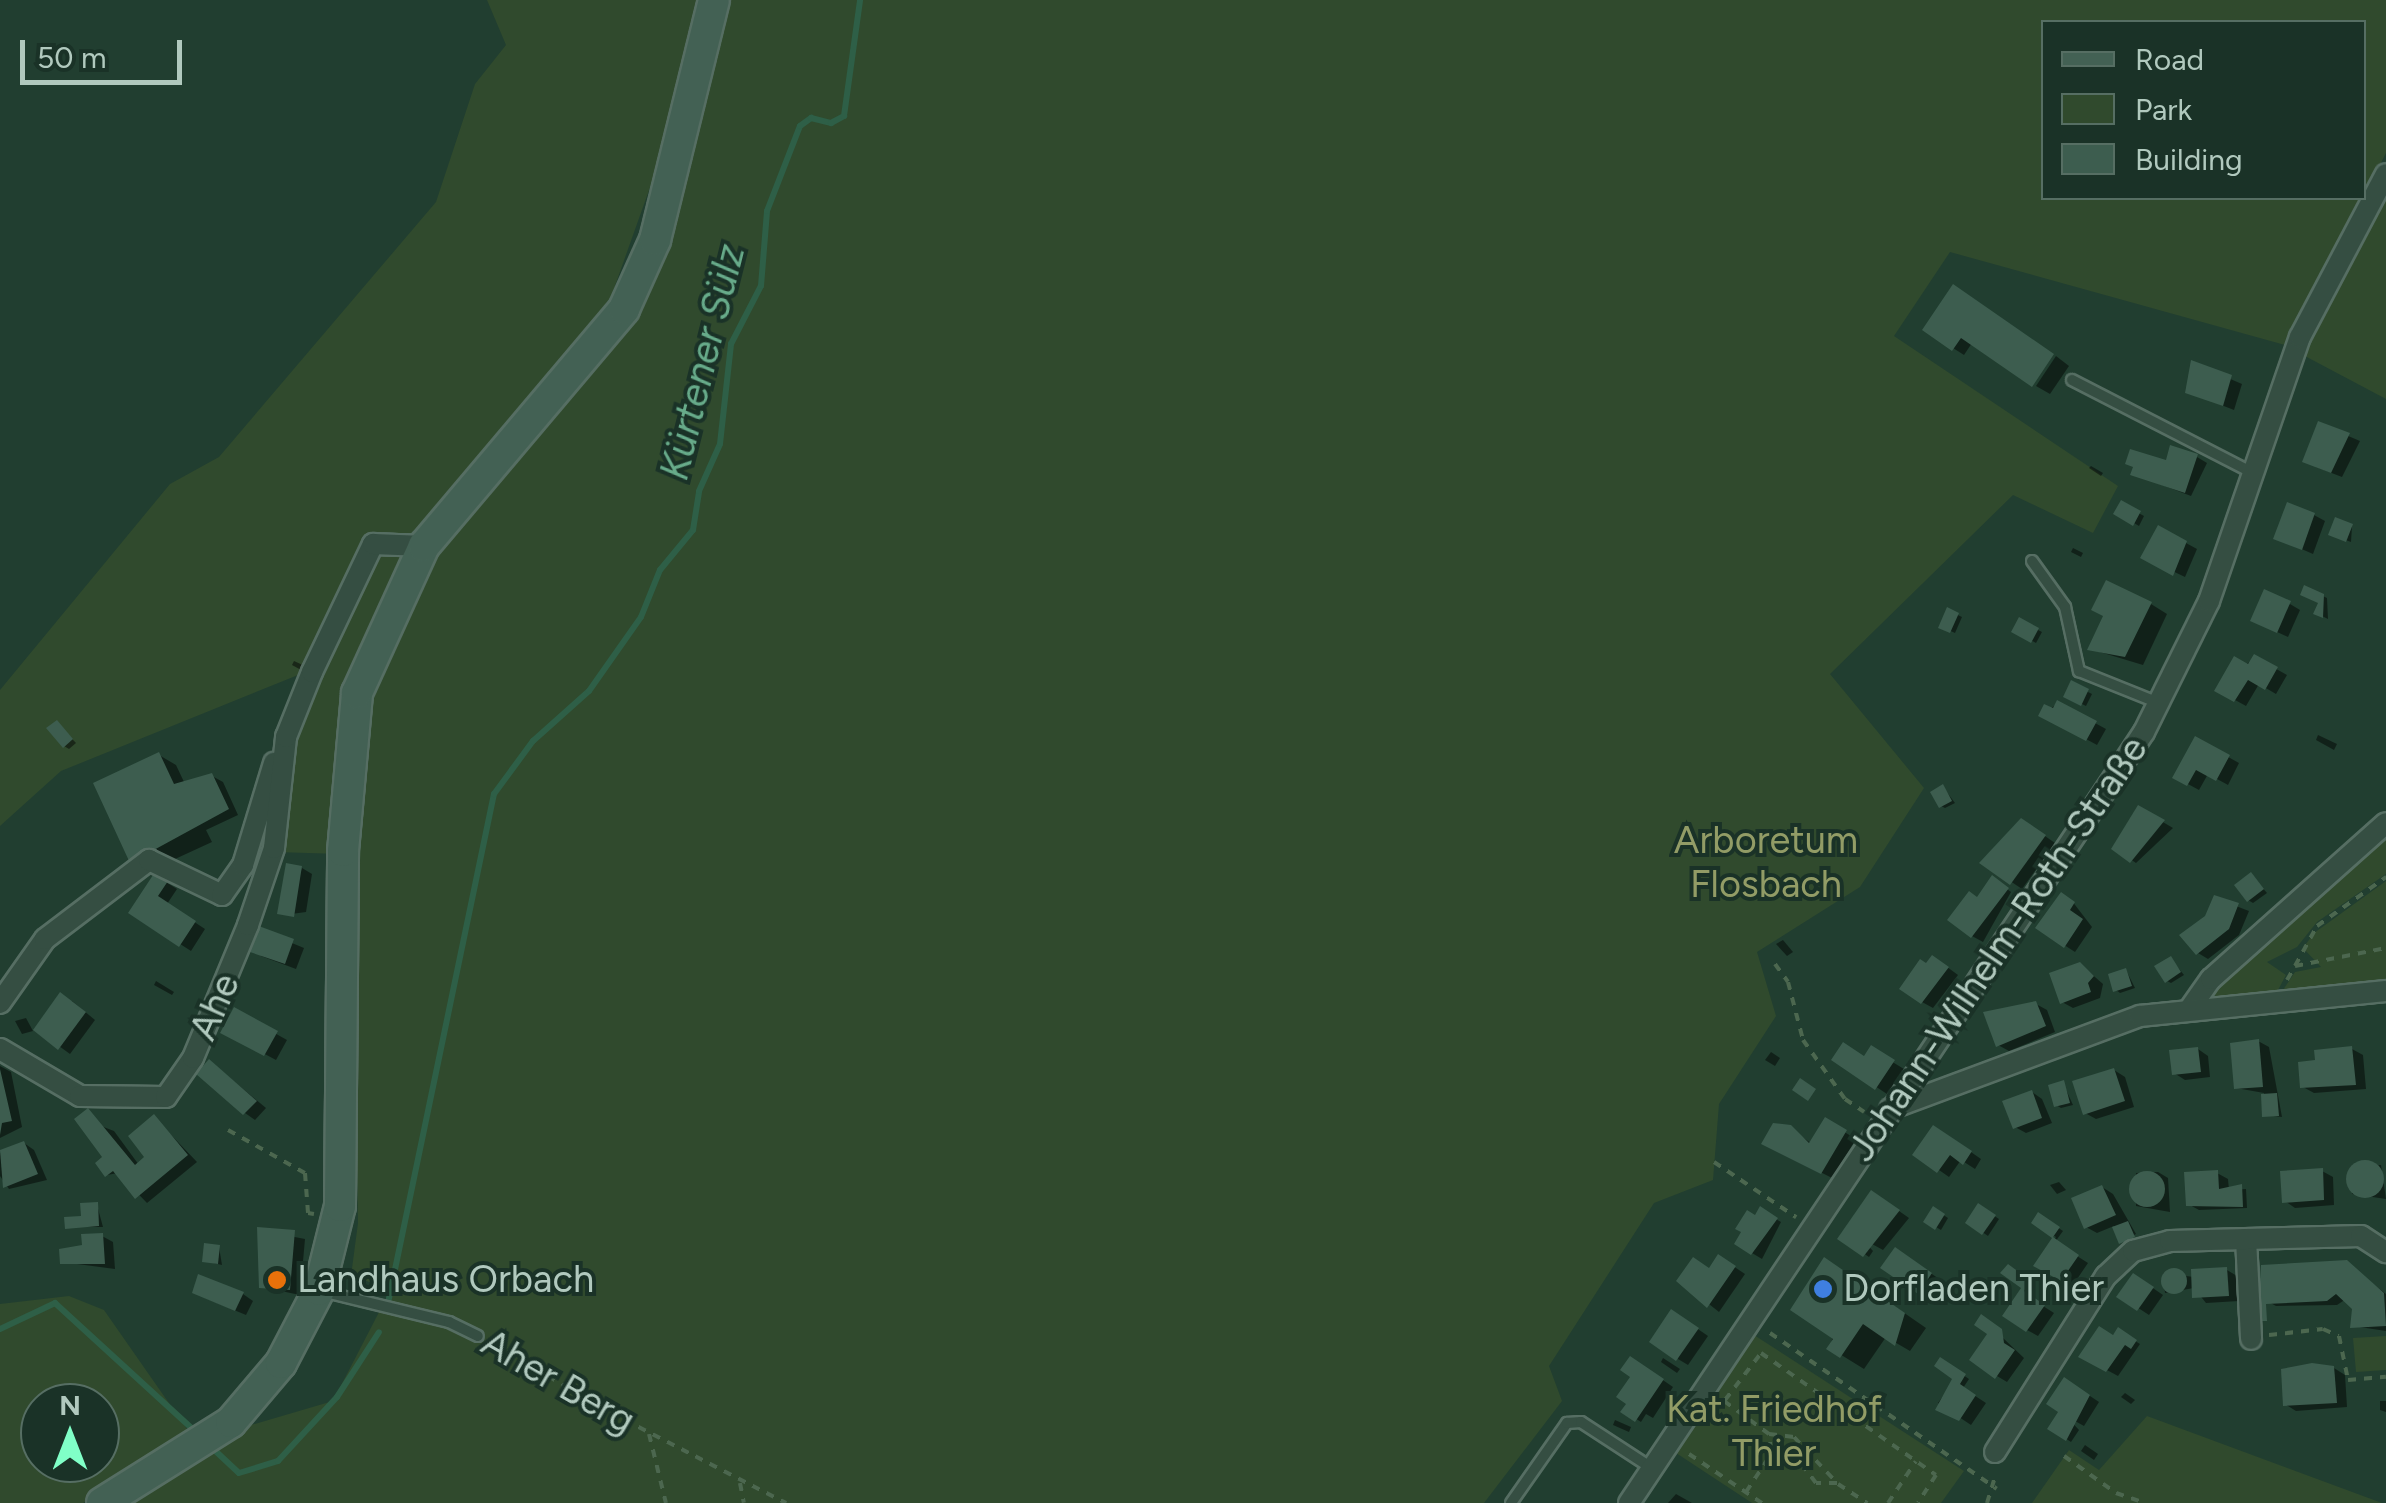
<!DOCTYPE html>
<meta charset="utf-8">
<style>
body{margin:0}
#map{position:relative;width:2386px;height:1503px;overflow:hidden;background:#213e30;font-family:Figtree,sans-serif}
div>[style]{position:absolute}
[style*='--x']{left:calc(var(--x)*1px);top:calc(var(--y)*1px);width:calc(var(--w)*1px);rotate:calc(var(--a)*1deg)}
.green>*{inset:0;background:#304a2d}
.shadow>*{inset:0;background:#0007}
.stream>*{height:6px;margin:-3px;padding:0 3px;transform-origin:3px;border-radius:3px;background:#2e5f47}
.building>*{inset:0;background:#3d5d4f}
.round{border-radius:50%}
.path>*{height:4px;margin-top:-2px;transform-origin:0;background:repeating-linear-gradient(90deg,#4c674f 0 8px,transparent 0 16px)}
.roads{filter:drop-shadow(2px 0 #566e63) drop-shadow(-2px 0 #566e63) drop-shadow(0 2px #566e63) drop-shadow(0 -2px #566e63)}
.service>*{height:10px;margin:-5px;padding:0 5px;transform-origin:5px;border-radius:5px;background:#354e42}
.minor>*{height:20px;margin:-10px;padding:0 10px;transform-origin:10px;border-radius:10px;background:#354e42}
.secondary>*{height:30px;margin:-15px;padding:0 15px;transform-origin:15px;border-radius:15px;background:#436154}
.dots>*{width:28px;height:28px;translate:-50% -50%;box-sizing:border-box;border:5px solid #1a3227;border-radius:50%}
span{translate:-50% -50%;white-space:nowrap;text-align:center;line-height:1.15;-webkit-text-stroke:8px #1a3227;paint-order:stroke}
.park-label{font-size:38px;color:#929c66}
.street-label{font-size:38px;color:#b1c9be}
.poi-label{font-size:38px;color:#b1c9be}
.left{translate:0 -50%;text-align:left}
.water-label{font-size:40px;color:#67ab8a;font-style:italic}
.legend{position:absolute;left:2041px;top:20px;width:325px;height:180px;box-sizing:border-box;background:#1a3227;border:2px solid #566e63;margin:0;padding:12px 18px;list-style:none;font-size:30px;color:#b1c9be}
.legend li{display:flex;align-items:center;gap:20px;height:50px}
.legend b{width:50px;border:2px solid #566e63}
.north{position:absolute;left:20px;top:1383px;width:100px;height:100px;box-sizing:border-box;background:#1a3227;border:2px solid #566e63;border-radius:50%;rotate:0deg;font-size:28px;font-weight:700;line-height:40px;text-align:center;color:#b1c9be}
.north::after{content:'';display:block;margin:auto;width:35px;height:45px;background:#80ffc7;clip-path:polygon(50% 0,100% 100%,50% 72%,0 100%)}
.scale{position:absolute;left:20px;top:40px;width:162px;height:45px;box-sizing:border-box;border:5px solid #b1c9be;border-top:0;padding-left:12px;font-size:30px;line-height:35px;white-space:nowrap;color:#b1c9be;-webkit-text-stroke:8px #1a3227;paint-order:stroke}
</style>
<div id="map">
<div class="green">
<div style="clip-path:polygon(487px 0,697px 0,653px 179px,611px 297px,422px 543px,374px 541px,308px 671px,61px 771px,0 826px,0 690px,170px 484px,219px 457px,436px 202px,475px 84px,506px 45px)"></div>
<div style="clip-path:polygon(721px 0,2386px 0,2386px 153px,2364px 196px,2364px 22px,2044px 22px,2044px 198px,2363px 198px,2285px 345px,1950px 252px,1894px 336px,2118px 486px,2093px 533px,2013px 495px,1830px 674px,1924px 788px,1860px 887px,1757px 952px,1776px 1016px,1719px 1104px,1713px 1180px,1654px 1203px,1549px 1366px,1562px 1401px,1484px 1503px,118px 1503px,234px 1430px,333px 1401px,391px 1289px,351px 1276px,358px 1223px,351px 849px,362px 693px,426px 549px,630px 311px)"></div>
<div style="clip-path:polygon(2386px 197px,2386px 399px,2303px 355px)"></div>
<div style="clip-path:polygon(374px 547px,418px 548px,386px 611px,339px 854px,277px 852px,291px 739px)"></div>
<div style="clip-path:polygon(2386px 831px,2386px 874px,2317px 922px,2297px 947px,2267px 962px,2286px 975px,2277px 992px,2214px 998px,2221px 978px)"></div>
<div style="clip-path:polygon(2386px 881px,2386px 982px,2283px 990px,2295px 972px,2321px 967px,2303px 948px,2314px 933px)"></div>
<div style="clip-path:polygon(evenodd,69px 1296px,104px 1310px,194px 1439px,83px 1503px,0 1503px,0 1304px,69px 1296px,40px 1403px,100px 1403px,100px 1463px,40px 1463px,40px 1403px)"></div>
<div style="clip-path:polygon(1754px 1335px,1964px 1471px,1941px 1503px,1752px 1503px,1673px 1451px)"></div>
<div style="clip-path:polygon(2386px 1336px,2386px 1370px,2356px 1372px,2353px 1338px)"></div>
<div style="clip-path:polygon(2147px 1416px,2382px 1503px,2032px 1503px,2069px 1450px,2099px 1470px)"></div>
</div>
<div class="shadow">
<div style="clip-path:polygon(1953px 288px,1972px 343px,1964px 355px,1953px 348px)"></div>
<div style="clip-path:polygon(2056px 356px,2069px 366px,2050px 394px,2036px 386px)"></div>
<div style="clip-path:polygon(2193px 363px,2242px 384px,2234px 410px,2188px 392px)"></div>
<div style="clip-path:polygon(2320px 424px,2360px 441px,2342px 477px,2316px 467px)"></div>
<div style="clip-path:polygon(2197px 457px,2207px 463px,2191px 496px,2133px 474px)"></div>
<div style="clip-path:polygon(2091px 466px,2103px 473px,2101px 476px,2089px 468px)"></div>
<div style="clip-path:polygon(2122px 504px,2144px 516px,2139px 526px,2117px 513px)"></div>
<div style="clip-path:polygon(2314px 515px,2325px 521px,2313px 554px,2276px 538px)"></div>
<div style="clip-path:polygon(2352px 526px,2351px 542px,2335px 536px)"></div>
<div style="clip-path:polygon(2186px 543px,2197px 549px,2185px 577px,2143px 557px)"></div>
<div style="clip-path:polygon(2073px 548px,2083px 553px,2081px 557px,2071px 552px)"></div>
<div style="clip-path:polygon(2306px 588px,2327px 598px,2328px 619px,2316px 613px,2321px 603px)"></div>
<div style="clip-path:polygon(2151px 604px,2167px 614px,2143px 665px,2090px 649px)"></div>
<div style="clip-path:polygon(2290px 604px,2300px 610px,2288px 637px,2264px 626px)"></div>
<div style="clip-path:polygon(1949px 611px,1962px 617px,1955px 633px,1942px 627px)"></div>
<div style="clip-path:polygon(2020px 621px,2042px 632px,2036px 643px,2014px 631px)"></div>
<div style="clip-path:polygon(2255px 657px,2287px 675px,2276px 694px,2259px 684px,2246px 706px,2217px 690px)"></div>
<div style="clip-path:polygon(294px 661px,305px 666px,303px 671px,292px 665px)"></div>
<div style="clip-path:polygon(2072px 684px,2092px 694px,2086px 706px,2066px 696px)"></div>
<div style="clip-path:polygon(2058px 703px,2106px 729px,2097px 745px,2042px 715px)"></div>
<div style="clip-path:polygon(57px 723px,76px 743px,69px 749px,64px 746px)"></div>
<div style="clip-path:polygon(2318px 735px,2337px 744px,2334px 750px,2316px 740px)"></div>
<div style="clip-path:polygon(2196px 739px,2239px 763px,2228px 785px,2208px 774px,2199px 790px,2175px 777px)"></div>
<div style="clip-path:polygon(159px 755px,176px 765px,185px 784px,212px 776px,223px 782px,238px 815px,206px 830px,212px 842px,149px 871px)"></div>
<div style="clip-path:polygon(1943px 787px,1955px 803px,1945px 808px,1941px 806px)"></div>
<div style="clip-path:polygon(2139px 808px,2173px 828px,2136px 863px,2114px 848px)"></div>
<div style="clip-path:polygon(2032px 827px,2055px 843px,2022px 889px,1982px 862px)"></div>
<div style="clip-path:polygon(302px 868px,312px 874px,306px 912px,284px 915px)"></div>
<div style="clip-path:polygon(2251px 875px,2267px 893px,2253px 903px,2248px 900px)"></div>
<div style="clip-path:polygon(156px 876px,177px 889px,167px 904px,205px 929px,191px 951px,132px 913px)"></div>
<div style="clip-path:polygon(1993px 879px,2011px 892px,1983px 942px,1972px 936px,1979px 900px)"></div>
<div style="clip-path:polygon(2215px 898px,2249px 911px,2239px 935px,2208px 959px,2198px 953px)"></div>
<div style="clip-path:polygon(2072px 901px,2092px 927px,2075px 952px,2038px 928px)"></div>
<div style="clip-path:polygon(258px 929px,304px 948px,296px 969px,261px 956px)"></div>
<div style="clip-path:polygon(1783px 940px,1793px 952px,1787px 956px,1776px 944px)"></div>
<div style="clip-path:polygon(2171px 959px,2184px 975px,2171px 983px,2167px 981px)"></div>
<div style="clip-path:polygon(1943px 964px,1958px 975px,1933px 1008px,1922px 1002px)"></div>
<div style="clip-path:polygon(2080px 964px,2103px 984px,2100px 998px,2073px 1008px,2062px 1002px)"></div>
<div style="clip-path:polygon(2126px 970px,2135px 988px,2120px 993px,2116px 990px)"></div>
<div style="clip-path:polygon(156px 981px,174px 992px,172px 995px,154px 985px)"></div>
<div style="clip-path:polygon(72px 1001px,95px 1020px,70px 1054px,37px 1030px)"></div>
<div style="clip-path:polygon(2036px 1004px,2047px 1010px,2055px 1032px,2009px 1051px,1998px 1045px)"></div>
<div style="clip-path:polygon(235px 1011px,287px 1040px,276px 1060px,224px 1032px)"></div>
<div style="clip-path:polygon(26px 1018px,33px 1031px,22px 1034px,15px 1021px)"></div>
<div style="clip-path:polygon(2258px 1041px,2269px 1047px,2282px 1117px,2265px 1115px,2264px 1093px,2236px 1088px)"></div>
<div style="clip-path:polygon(1871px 1049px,1904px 1069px,1887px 1094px,1834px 1059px,1865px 1058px)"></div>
<div style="clip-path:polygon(2198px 1049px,2208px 1056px,2210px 1077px,2185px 1080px,2174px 1073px)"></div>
<div style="clip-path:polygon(2352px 1049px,2363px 1055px,2366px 1089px,2314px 1093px,2303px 1087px)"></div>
<div style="clip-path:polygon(1771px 1052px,1780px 1058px,1775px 1066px,1765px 1060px)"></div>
<div style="clip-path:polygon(0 1066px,11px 1072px,22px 1127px,0 1138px)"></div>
<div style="clip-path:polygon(2114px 1070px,2125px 1077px,2134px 1107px,2096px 1119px,2085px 1113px)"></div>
<div style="clip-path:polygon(224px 1073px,266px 1108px,255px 1120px,245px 1113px)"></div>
<div style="clip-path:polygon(2063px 1083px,2073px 1105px,2061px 1108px,2056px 1105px)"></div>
<div style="clip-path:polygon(2032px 1092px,2042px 1099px,2052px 1123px,2026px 1133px,2015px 1127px)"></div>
<div style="clip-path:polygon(154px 1117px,197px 1162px,147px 1203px,118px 1173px,107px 1175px,101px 1126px,114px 1131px,139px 1165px,148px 1158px)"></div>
<div style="clip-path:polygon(1826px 1121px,1856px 1139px,1832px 1178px,1775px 1149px,1790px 1128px,1812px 1144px)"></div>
<div style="clip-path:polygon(1945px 1134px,1981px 1159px,1975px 1169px,1961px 1160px,1949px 1177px,1939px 1170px)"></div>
<div style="clip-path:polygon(24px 1143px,34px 1150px,47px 1180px,9px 1189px,0 1176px,0 1153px)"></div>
<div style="clip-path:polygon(2381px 1165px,2386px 1199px,2352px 1194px,2350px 1167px)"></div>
<div style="clip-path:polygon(2322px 1171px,2333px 1177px,2334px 1205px,2295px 1208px,2285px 1201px)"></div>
<div style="clip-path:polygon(2158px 1172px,2168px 1178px,2170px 1212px,2136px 1206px,2136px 1173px)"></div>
<div style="clip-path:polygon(2217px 1173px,2228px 1179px,2229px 1190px,2246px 1189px,2247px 1208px,2199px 1210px,2188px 1204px)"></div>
<div style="clip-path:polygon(2059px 1182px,2066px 1190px,2057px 1194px,2050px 1185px)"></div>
<div style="clip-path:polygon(2102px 1187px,2113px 1194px,2136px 1234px,2121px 1241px,2114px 1226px,2097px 1233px,2086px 1227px)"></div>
<div style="clip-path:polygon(1882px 1199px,1909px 1218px,1883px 1250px,1861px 1238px,1873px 1251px,1869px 1257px,1841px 1238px)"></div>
<div style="clip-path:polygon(97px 1205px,103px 1227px,67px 1227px,84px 1219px)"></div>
<div style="clip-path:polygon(1979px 1206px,1999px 1219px,1988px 1236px,1968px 1222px)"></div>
<div style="clip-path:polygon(1934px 1209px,1948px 1218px,1941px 1230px,1926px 1221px)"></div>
<div style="clip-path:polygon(1761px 1210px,1781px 1222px,1762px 1259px,1752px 1253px)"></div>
<div style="clip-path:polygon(2039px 1215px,2063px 1231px,2055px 1242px,2088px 1263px,2073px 1285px,2037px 1265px,2056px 1237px,2034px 1222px)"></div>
<div style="clip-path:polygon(259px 1230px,305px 1239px,300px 1295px,262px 1287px)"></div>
<div style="clip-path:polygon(102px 1236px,113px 1242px,115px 1269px,62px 1262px)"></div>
<div style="clip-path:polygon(219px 1247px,222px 1265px,205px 1261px)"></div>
<div style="clip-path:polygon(1906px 1256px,1942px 1281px,1930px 1298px,1919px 1292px)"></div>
<div style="clip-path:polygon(2346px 1263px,2386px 1294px,2386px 1331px,2353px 1326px,2355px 1308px,2346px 1299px,2337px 1305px,2276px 1306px,2265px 1300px)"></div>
<div style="clip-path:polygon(1730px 1264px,1745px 1274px,1719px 1312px,1680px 1281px)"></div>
<div style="clip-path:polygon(2227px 1270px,2237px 1276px,2239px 1301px,2206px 1303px,2194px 1288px,2165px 1293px,2163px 1273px,2194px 1277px)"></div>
<div style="clip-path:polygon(1848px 1274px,1926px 1328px,1910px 1351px,1886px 1337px,1864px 1369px,1830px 1348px)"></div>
<div style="clip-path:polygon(2144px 1282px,2163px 1295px,2149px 1315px,2120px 1296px)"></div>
<div style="clip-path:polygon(2021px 1292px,2054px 1313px,2038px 1336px,2027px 1330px)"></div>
<div style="clip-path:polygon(243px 1294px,253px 1301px,246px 1315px,205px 1298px)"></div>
<div style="clip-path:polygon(1682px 1318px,1708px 1336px,1688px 1365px,1678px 1359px)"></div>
<div style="clip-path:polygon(1982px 1318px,2024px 1358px,2007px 1382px,1997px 1376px,1992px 1333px)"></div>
<div style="clip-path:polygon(2119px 1331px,2140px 1344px,2118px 1376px,2081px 1356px)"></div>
<div style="clip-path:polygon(1663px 1358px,1680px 1369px,1677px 1373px,1661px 1362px)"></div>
<div style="clip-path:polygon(1941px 1360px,1969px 1379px,1963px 1388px,1986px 1403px,1971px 1425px,1938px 1403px,1956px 1378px)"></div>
<div style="clip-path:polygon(1641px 1365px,1673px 1387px,1653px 1418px,1646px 1414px,1641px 1422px,1624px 1411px)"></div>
<div style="clip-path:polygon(2334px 1368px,2345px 1375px,2347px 1407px,2296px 1411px,2285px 1404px)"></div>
<div style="clip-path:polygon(2075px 1386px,2099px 1402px,2084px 1426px,2066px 1416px,2079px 1430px,2071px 1442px,2050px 1428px)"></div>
<div style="clip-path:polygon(2125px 1393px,2135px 1400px,2131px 1404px,2121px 1397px)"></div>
<div style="clip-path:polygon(2380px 1401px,2386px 1401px,2386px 1412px,2380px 1410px)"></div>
<div style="clip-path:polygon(1615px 1420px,1631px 1427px,1629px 1432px,1613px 1425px)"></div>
<div style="clip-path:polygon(2085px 1445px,2098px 1454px,2094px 1460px,2081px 1451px)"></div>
<div style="clip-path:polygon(1676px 1494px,1692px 1503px,1668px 1503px)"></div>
</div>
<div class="stream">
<div style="--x:388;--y:1303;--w:520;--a:-78.24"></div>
<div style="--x:494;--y:794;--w:66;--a:-53.7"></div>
<div style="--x:533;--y:741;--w:75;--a:-41.8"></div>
<div style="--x:589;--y:691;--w:90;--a:-54.9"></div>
<div style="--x:641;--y:617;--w:51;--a:-68"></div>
<div style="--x:660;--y:570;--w:52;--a:-50.5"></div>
<div style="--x:693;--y:530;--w:39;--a:-81"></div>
<div style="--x:699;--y:491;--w:51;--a:-65.9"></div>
<div style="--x:720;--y:444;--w:101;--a:-83.7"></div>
<div style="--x:731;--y:344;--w:65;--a:-62.7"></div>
<div style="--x:761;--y:286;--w:75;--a:-85.4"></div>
<div style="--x:767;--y:211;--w:91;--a:-68.8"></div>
<div style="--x:800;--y:126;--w:14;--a:-36"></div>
<div style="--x:811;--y:118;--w:21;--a:14"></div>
<div style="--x:831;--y:123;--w:15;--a:-28"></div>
<div style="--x:844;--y:116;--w:117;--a:-82.1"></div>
<div style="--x:0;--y:1329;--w:61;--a:-25.3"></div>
<div style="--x:55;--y:1303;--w:191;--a:42.5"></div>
<div style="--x:208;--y:1444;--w:42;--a:43.1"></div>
<div style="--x:239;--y:1473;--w:41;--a:-17.1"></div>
<div style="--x:278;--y:1461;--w:87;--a:-47.3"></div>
<div style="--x:337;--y:1397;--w:77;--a:-57.1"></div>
</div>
<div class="building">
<div style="clip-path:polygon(1953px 284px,2054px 354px,2032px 387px,1961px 338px,1952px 351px,1922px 330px)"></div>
<div style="clip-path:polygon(2191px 360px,2232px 375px,2223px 406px,2185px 393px)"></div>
<div style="clip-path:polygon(2318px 421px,2350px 433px,2331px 473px,2302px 462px)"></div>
<div style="clip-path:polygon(2170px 445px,2198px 454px,2185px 493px,2130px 475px,2133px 467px,2125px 464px,2130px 449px,2166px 460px)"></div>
<div style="clip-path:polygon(2121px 500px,2141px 511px,2133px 526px,2113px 514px)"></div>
<div style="clip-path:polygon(2287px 502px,2315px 513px,2302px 550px,2273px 539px)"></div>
<div style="clip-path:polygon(2335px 517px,2353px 524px,2346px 542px,2328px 535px)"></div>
<div style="clip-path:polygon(2158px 525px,2187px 541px,2173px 576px,2140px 558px)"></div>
<div style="clip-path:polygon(2106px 580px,2152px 602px,2125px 657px,2087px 650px,2103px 616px,2091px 610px)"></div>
<div style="clip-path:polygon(2304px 585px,2324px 594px,2323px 618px,2313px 614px,2318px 603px,2300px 595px)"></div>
<div style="clip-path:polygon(2264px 589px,2291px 601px,2277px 633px,2250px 621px)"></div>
<div style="clip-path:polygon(1947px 607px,1959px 613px,1950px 633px,1938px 628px)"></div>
<div style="clip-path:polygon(2019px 617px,2039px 628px,2031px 643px,2011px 632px)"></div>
<div style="clip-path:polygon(2254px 654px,2278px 667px,2265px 690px,2248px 680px,2234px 702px,2214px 691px,2234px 656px,2248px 664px)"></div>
<div style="clip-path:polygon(2071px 680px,2089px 689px,2081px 706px,2063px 697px)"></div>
<div style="clip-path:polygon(2057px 700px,2097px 721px,2086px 741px,2038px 716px,2044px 704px,2053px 708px)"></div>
<div style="clip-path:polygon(57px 720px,73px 739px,63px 748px,46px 728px)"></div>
<div style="clip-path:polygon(2195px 736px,2230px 755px,2216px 781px,2196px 770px,2187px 786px,2172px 778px)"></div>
<div style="clip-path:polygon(159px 752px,174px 784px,212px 773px,229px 809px,130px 863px,93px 783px)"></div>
<div style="clip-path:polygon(1943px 784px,1952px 801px,1939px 808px,1930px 792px)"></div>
<div style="clip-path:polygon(2138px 805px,2165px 820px,2130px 863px,2111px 849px)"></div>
<div style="clip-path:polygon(2021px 818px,2046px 835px,2010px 885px,1979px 863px)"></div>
<div style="clip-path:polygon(286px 863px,302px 866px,294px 917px,277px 914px)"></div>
<div style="clip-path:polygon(155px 872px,168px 881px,158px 896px,196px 921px,179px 947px,128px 913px)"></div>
<div style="clip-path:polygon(2251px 872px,2264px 889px,2247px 902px,2234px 885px)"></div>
<div style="clip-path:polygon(1992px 875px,2009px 888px,1971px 938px,1947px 920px,1969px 891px,1977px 897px)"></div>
<div style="clip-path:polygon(2061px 892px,2075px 902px,2070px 910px,2083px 919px,2064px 948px,2035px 928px)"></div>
<div style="clip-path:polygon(2214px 895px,2239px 903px,2229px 929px,2196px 955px,2179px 935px,2205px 916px)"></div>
<div style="clip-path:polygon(256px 925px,294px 939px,285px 964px,247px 951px)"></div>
<div style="clip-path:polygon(1932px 955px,1949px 967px,1921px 1004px,1899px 989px,1920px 959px,1926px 963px)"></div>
<div style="clip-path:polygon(2171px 956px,2181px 972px,2165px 983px,2154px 966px)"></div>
<div style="clip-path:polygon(2080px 962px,2094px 976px,2088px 983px,2091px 992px,2060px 1004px,2049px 973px)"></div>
<div style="clip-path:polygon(2126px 968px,2132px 986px,2113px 992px,2108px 974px)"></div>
<div style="clip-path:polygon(60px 992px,86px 1012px,58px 1050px,33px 1030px)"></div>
<div style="clip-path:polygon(2036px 1001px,2046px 1026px,1996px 1047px,1983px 1012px)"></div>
<div style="clip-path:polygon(234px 1007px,278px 1031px,264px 1056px,220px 1033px)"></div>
<div style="clip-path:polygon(2259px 1039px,2263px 1087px,2234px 1089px,2230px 1043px)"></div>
<div style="clip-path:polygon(1843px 1042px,1864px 1056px,1871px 1045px,1895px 1060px,1875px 1090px,1831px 1060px)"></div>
<div style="clip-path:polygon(2352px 1046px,2356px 1085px,2300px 1088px,2298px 1062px,2315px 1060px,2314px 1050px)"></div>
<div style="clip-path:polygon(2198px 1047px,2201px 1072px,2172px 1075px,2169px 1050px)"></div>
<div style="clip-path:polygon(209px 1059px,257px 1101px,243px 1115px,196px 1074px)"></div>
<div style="clip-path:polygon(2114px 1068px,2125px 1101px,2083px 1115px,2072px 1081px)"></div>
<div style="clip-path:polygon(0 1069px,12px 1121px,2px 1123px,0 1135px)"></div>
<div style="clip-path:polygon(1800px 1078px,1816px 1089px,1808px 1101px,1792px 1090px)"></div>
<div style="clip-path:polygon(2064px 1080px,2070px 1103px,2054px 1107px,2048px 1085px)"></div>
<div style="clip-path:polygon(2032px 1090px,2042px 1118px,2013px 1129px,2002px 1101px)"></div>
<div style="clip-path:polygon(2277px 1093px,2279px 1116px,2262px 1117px,2261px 1094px)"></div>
<div style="clip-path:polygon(88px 1108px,135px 1165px,144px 1157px,128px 1136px,154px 1114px,188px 1155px,135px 1199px,113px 1171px,105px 1177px,95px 1163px,102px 1157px,74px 1119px)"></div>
<div style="clip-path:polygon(1825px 1117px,1847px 1130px,1821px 1174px,1761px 1144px,1773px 1123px,1791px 1125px,1809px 1143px)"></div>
<div style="clip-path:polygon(1933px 1125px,1972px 1151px,1963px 1165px,1950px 1155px,1937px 1173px,1912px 1155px)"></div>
<div style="clip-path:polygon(24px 1141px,38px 1174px,3px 1188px,0 1150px)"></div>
<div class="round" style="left:2346px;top:1160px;width:38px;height:38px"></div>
<div style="clip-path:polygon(2323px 1168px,2324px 1200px,2282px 1203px,2280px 1171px)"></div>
<div style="clip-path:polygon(2218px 1170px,2219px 1189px,2242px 1184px,2243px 1207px,2186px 1206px,2184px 1172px)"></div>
<div class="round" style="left:2129px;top:1171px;width:36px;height:36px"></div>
<div style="clip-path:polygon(2102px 1185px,2116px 1215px,2084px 1229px,2071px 1198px)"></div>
<div style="clip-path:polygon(1871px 1190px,1900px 1210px,1863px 1257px,1837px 1239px)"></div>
<div style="clip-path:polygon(98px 1202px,99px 1226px,65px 1229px,64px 1217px,81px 1216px,80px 1203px)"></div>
<div style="clip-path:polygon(1978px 1203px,1996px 1215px,1982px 1235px,1965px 1223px)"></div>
<div style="clip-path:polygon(1760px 1206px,1778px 1218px,1751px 1255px,1734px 1244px,1741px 1232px,1735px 1229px,1747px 1210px,1755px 1215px)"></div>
<div style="clip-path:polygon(1933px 1206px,1945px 1214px,1935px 1230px,1923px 1222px)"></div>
<div style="clip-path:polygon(2038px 1212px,2060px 1227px,2053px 1237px,2079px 1255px,2061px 1281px,2033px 1266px,2052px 1238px,2031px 1223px)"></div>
<div style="clip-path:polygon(2128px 1221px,2135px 1237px,2119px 1244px,2112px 1227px)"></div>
<div style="clip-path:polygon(257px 1227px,295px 1230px,290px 1290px,259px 1288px)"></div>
<div style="clip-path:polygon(103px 1233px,105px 1264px,60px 1264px,59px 1249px,82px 1245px,81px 1234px)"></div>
<div style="clip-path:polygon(204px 1243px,220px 1245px,218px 1264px,202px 1262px)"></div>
<div style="clip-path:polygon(1895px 1247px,1932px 1273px,1918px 1294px,1880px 1268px)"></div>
<div style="clip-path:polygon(1718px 1254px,1736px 1266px,1707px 1308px,1676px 1281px,1693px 1257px,1709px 1268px)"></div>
<div style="clip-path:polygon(1824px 1257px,1905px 1313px,1895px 1346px,1863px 1324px,1840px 1358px,1826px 1349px,1833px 1339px,1790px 1310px)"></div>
<div style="clip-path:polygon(2347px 1260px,2384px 1293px,2386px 1326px,2350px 1328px,2352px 1309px,2336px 1294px,2327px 1301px,2266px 1304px,2267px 1321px,2257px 1321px,2261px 1265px)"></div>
<div style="clip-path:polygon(2008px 1264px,2031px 1281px,2024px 1291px,2045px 1305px,2026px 1332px,2002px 1316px,2021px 1288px,2000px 1273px)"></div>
<div style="clip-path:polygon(2227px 1267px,2229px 1296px,2192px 1298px,2191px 1269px)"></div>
<div class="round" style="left:2161px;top:1268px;width:26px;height:26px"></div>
<div style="clip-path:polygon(2133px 1273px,2154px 1287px,2137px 1311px,2116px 1297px)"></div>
<div style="clip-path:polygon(198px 1274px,244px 1292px,235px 1311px,192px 1293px)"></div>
<div style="clip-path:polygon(1671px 1309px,1699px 1328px,1676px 1361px,1649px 1342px)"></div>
<div style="clip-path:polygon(1981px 1314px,2002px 1329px,2004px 1343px,2015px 1350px,1995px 1379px,1969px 1360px,1987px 1334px,1974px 1325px)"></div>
<div style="clip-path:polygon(2099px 1326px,2113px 1335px,2118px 1327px,2137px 1340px,2131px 1349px,2125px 1345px,2106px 1372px,2078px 1357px)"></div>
<div style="clip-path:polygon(1630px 1356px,1664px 1379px,1635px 1422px,1620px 1412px,1626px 1404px,1616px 1397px,1630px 1377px,1620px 1370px)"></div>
<div style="clip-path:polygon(1940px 1357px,1966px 1374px,1960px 1384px,1976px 1395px,1959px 1421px,1935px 1410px,1952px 1379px,1934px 1366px)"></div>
<div style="clip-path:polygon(2312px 1363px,2334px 1366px,2337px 1403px,2283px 1406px,2281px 1369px)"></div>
<div style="clip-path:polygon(2064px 1377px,2090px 1395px,2066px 1441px,2047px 1429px,2058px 1412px,2046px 1404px)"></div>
</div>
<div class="path">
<div style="--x:1775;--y:964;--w:22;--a:54"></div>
<div style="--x:1788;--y:982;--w:60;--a:75.5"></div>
<div style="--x:1803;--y:1040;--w:72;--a:54.6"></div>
<div style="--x:1845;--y:1099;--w:23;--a:34"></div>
<div style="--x:2295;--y:966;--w:46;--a:-61.2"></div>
<div style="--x:2317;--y:926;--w:85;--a:-35.4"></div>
<div style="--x:2287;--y:980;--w:16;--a:-60"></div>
<div style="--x:2295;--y:966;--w:93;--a:-11.2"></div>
<div style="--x:228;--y:1130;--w:88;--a:29.2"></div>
<div style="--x:305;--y:1173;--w:40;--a:85.7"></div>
<div style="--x:308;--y:1213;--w:6;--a:9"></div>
<div style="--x:1714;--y:1162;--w:99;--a:33.9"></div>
<div style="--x:1770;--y:1333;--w:275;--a:34.5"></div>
<div style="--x:2269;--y:1335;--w:54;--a:-6.3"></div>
<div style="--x:2323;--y:1329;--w:17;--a:24"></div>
<div style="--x:2339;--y:1336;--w:45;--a:78.4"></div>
<div style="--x:2348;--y:1380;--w:38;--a:-5"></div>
<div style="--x:493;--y:1343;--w:120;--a:31"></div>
<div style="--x:596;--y:1405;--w:214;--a:27.3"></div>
<div style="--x:1725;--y:1400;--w:59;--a:-52.5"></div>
<div style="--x:1761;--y:1353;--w:213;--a:34.9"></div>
<div style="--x:1936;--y:1475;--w:33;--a:123"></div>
<div style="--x:1724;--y:1401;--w:56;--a:36.3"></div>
<div style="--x:1769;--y:1434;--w:25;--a:7"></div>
<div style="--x:1794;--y:1437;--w:63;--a:46.9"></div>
<div style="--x:1837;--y:1483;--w:21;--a:180"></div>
<div style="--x:1816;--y:1483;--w:39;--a:-127"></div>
<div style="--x:1793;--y:1452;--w:22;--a:-175"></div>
<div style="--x:1771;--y:1450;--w:16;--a:-97"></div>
<div style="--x:649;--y:1434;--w:71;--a:76.2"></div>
<div style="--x:1689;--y:1454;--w:88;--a:33.9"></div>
<div style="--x:2064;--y:1456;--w:64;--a:35.4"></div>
<div style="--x:2116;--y:1493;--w:31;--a:19"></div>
<div style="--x:740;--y:1483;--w:20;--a:79"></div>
<div style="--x:1838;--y:1484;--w:35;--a:33"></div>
<div style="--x:1746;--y:1492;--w:49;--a:-56.6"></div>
<div style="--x:1888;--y:1503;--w:50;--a:-56.3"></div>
<div style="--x:1987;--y:1503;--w:30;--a:-73"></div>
</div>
<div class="roads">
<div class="service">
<div style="--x:2072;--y:380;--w:201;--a:27.2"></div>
<div style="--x:2032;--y:561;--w:57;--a:54.3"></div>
<div style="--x:2065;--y:607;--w:66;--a:77.7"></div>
<div style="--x:2079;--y:671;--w:86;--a:21.8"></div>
<div style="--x:321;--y:1291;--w:132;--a:13.6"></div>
<div style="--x:449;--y:1322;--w:32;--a:26"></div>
<div style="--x:1511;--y:1503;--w:98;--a:-55"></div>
<div style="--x:1567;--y:1423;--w:14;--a:-4"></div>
<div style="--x:1581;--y:1422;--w:82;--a:33.1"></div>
</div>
<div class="minor">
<div style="--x:0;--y:1003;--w:78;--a:-54.9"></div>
<div style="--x:45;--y:939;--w:131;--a:-37.2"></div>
<div style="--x:149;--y:860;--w:81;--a:25.6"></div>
<div style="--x:222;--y:895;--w:37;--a:-55"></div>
<div style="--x:243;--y:865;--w:107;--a:-73.1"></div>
<div style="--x:2189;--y:1010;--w:38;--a:-55"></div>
<div style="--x:2211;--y:979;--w:234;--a:-41.7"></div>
<div style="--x:0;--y:1049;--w:93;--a:30.4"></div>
<div style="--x:80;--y:1096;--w:86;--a:0.7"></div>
<div style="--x:166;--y:1097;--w:47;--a:-55.3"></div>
<div style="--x:193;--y:1058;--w:144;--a:-67.5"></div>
<div style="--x:248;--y:925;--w:81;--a:-71.3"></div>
<div style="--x:274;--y:848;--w:112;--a:-83.8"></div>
<div style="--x:286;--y:737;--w:70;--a:-68.2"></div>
<div style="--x:312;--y:672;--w:142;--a:-64.5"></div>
<div style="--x:373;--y:544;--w:51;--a:2.2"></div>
<div style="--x:1890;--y:1109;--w:267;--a:-20.4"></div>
<div style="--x:2140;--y:1016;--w:247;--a:-5.8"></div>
<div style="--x:2246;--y:1239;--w:100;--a:87.1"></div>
<div style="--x:1995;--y:1452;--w:208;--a:-57.8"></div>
<div style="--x:2106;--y:1276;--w:37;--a:-43"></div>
<div style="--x:2133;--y:1251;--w:38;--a:-15"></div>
<div style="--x:2170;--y:1241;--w:191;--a:-1.5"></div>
<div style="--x:2361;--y:1236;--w:30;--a:33"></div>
<div style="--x:1629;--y:1503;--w:927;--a:-56.26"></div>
<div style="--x:2144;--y:732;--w:146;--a:-63.6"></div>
<div style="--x:2209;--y:601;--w:279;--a:-71"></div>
<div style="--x:2300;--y:337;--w:184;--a:-62.2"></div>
</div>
<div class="secondary">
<div style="--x:102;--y:1503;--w:152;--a:-32.1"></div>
<div style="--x:231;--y:1422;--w:77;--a:-49.7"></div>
<div style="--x:281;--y:1363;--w:82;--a:-62.5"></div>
<div style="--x:319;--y:1290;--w:87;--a:-76"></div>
<div style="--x:340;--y:1206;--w:355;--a:-89.5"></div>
<div style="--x:343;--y:851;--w:159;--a:-84.9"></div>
<div style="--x:357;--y:693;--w:162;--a:-65.5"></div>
<div style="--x:424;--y:546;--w:310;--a:-49.8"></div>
<div style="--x:624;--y:309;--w:76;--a:-65.8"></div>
<div style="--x:655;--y:240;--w:247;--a:-76.2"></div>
</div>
</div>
<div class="dots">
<div style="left:277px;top:1280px;background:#e8710a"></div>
<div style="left:1823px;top:1289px;background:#3f7fe0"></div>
</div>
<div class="park-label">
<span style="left:1766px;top:863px">Arboretum<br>Flosbach</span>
<span style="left:1774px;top:1432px">Kat. Friedhof<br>Thier</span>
</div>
<div class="street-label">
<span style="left:1998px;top:949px;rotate:-56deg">Johann-Wilhelm-Roth-Straße</span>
<span style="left:215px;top:1007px;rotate:-66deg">Ahe</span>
<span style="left:558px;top:1382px;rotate:30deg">Aher Berg</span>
</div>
<div class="poi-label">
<span class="left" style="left:297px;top:1280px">Landhaus Orbach</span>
<span class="left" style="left:1843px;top:1289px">Dorfladen Thier</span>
</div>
<div class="water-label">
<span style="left:702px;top:362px;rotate:-76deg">Kürtener Sülz</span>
</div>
<ul class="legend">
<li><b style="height:12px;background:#436154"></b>Road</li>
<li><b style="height:28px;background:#304a2d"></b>Park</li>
<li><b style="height:28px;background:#3d5d4f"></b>Building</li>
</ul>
<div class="north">N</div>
<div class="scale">50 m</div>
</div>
